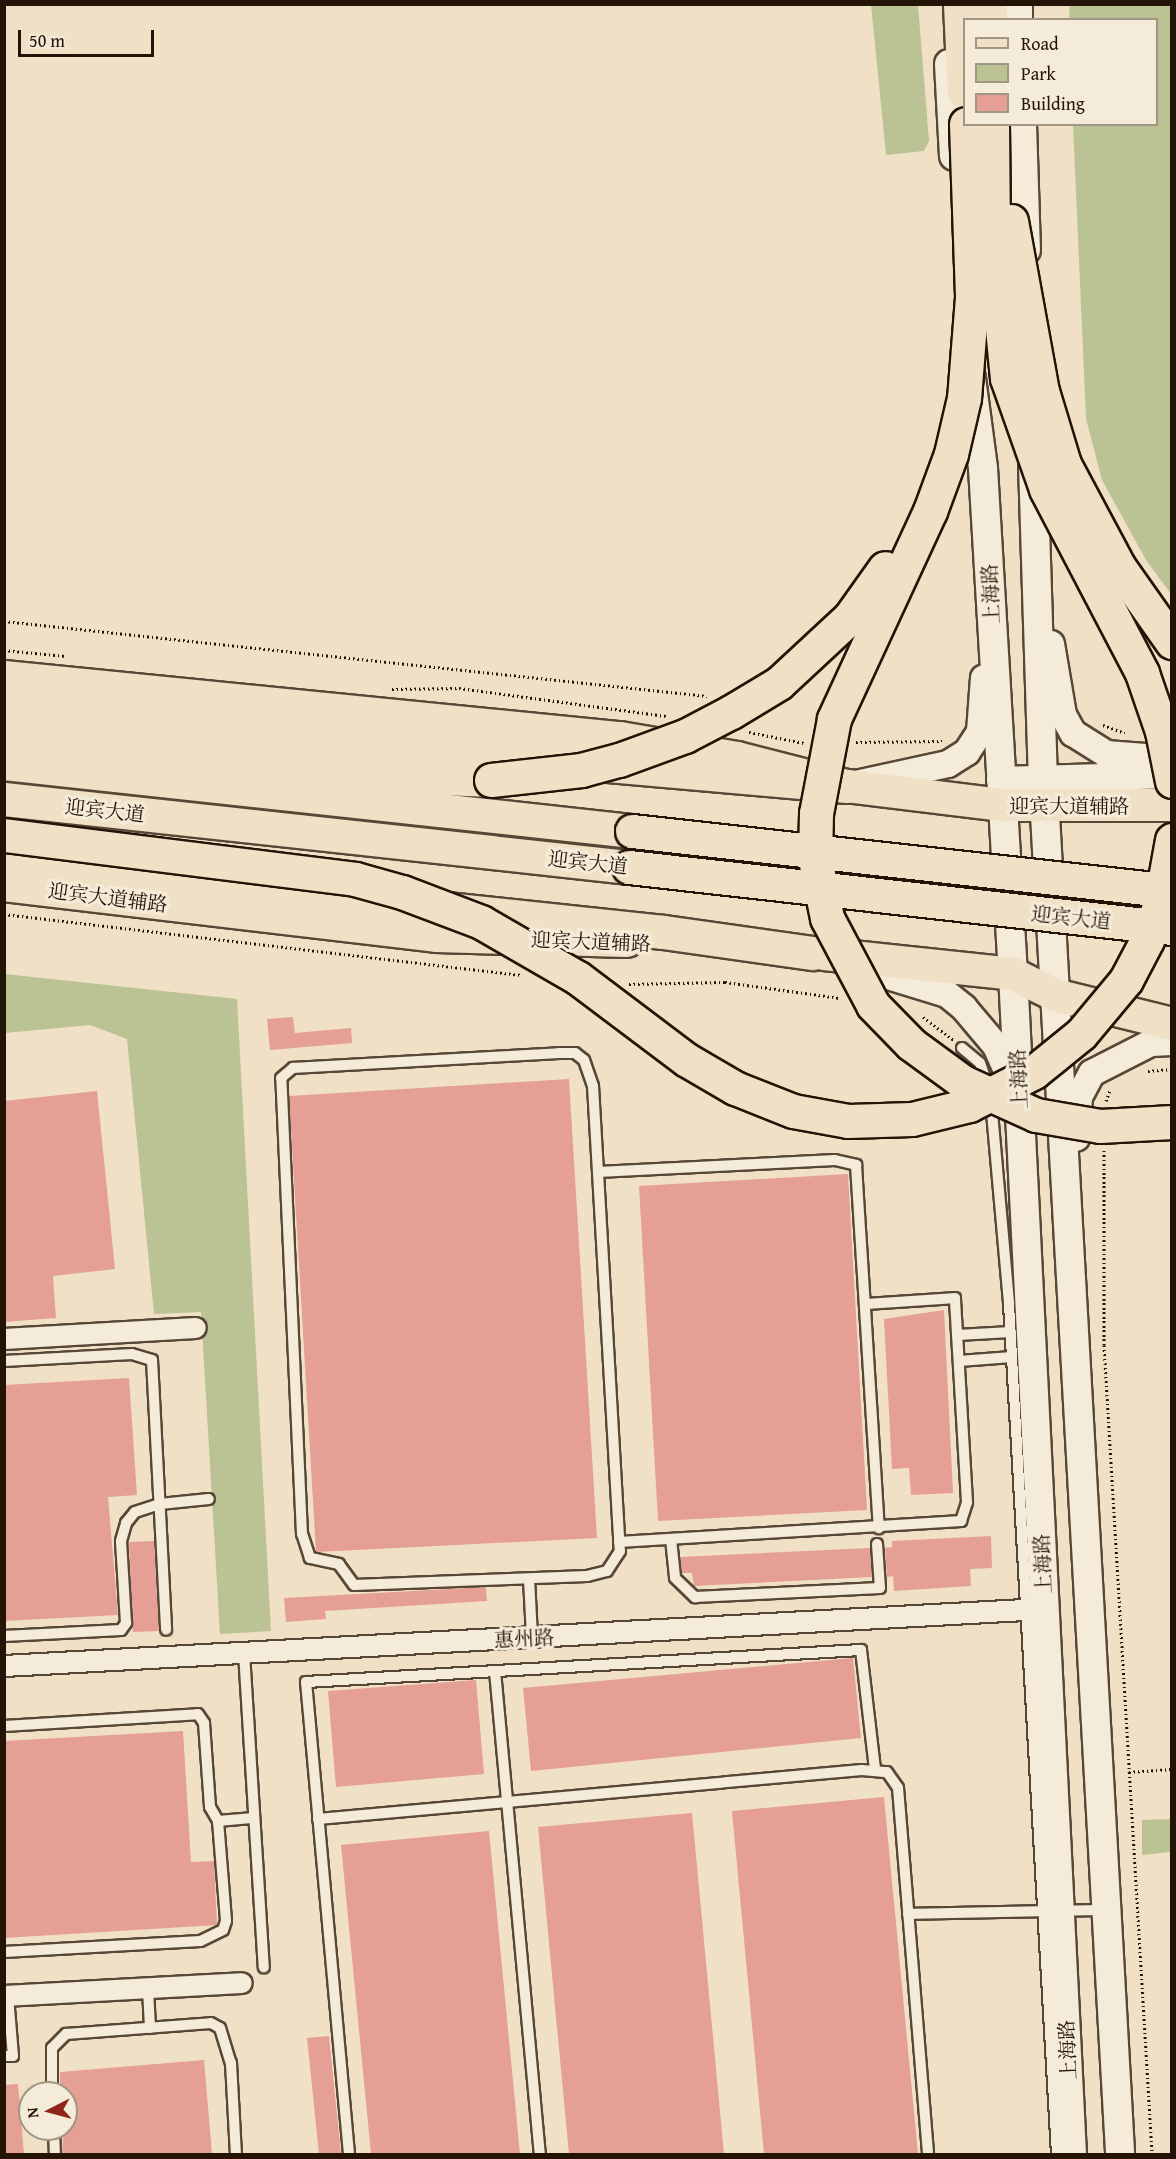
<!DOCTYPE html>
<meta charset="utf-8">
<style>
body{margin:0}
#map{position:relative;width:1176px;height:2159px;overflow:hidden;background:#f0e0c5;font-family:"Gentium Book Plus","Noto Serif SC",serif}
div>[style]{position:absolute}
[style*='--x']{left:calc(var(--x)*1px);top:calc(var(--y)*1px);width:calc(var(--w)*1px);rotate:calc(var(--a)*1deg)}
.green>*{inset:0;background:#bbc294}
.building>*{inset:0;background:#e69f95}
.path>*{height:3px;margin-top:-1.5px;transform-origin:0;background:repeating-linear-gradient(90deg,#231407 0 1.5px,transparent 0 4.5px)}
.roads{filter:drop-shadow(2px 0 #564736) drop-shadow(-2px 0 #564736) drop-shadow(0 2px #564736) drop-shadow(0 -2px #564736)}
.service>*{height:10px;margin:-5px;padding:0 5px;transform-origin:5px;border-radius:5px;background:#f5ebd9}
.minor>*{height:20px;margin:-10px;padding:0 10px;transform-origin:10px;border-radius:10px;background:#f5ebd9}
.tertiary>*{height:26px;margin:-13px;padding:0 13px;transform-origin:13px;border-radius:13px;background:#f5ebd9}
.secondary>*{height:28px;margin:-14px;padding:0 14px;transform-origin:14px;border-radius:14px;background:#f5ebd9}
.primary>*{height:32px;margin:-16px;padding:0 16px;transform-origin:16px;border-radius:16px;background:#f0e0c5}
.trunk>*{height:33px;margin:-16.5px;padding:0 16.5px;transform-origin:16.5px;border-radius:16.5px;background:#f0e0c5}
.bridges{filter:drop-shadow(2px 0 #231407) drop-shadow(-2px 0 #231407) drop-shadow(0 2px #231407) drop-shadow(0 -2px #231407)}
.trunk-bridge>*{height:33px;margin:-16.5px;padding:0 16.5px;transform-origin:16.5px;border-radius:16.5px;background:#f0e0c5}
span{translate:-50% -50%;white-space:nowrap;text-align:center;line-height:1.15;-webkit-text-stroke:6px #f5ebd9;paint-order:stroke}
.street-label{font-size:20px;color:#231407}
.frame{position:absolute;inset:0;border:6px solid #231407;pointer-events:none}
.legend{position:absolute;left:963px;top:18px;width:195px;height:108px;box-sizing:border-box;background:#f5ebd9;border:2px solid #a19585;margin:0;padding:8px 10px;list-style:none;font-size:18px;color:#231407}
.legend li{display:flex;align-items:center;gap:12px;height:30px}
.legend b{width:30px;border:2px solid #a19585}
.north{position:absolute;left:18px;top:2081px;width:60px;height:60px;box-sizing:border-box;background:#f5ebd9;border:2px solid #a19585;border-radius:50%;rotate:264deg;font-size:16px;font-weight:700;line-height:24px;text-align:center;color:#231407}
.north::after{content:'';display:block;margin:auto;width:21px;height:27px;background:#8f2418;clip-path:polygon(50% 0,100% 100%,50% 72%,0 100%)}
.scale{position:absolute;left:18px;top:30px;width:136px;height:27px;box-sizing:border-box;border:3px solid #231407;border-top:0;padding-left:8px;font-size:18px;line-height:21px;white-space:nowrap;color:#231407;-webkit-text-stroke:4px #f5ebd9;paint-order:stroke}
</style>
<div id="map">
<div class="green">
<div style="clip-path:polygon(871px 5px,918px 5px,929px 141px,924px 151px,886px 155px)"></div>
<div style="clip-path:polygon(1070px 5px,1171px 5px,1171px 594px,1146px 560px,1102px 480px,1086px 419px,1073px 125px,1156px 124px,1156px 20px,1069px 19px)"></div>
<div style="clip-path:polygon(5px 974px,237px 999px,271px 1631px,220px 1634px,201px 1312px,154px 1314px,127px 1039px,90px 1025px,5px 1033px)"></div>
<div style="clip-path:polygon(1171px 1819px,1171px 1852px,1142px 1855px,1142px 1820px)"></div>
</div>
<div class="building">
<div style="clip-path:polygon(293px 1017px,295px 1033px,351px 1028px,352px 1043px,270px 1050px,267px 1019px)"></div>
<div style="clip-path:polygon(569px 1079px,597px 1538px,316px 1552px,289px 1096px)"></div>
<div style="clip-path:polygon(97px 1091px,115px 1269px,53px 1276px,56px 1318px,4px 1322px,4px 1101px)"></div>
<div style="clip-path:polygon(848px 1174px,867px 1510px,658px 1521px,639px 1186px)"></div>
<div style="clip-path:polygon(944px 1310px,953px 1493px,911px 1495px,909px 1468px,892px 1469px,884px 1319px)"></div>
<div style="clip-path:polygon(129px 1378px,137px 1495px,108px 1497px,118px 1615px,4px 1621px,4px 1385px)"></div>
<div style="clip-path:polygon(991px 1536px,992px 1568px,970px 1569px,971px 1586px,894px 1591px,893px 1576px,887px 1577px,885px 1548px,892px 1547px,892px 1541px)"></div>
<div style="clip-path:polygon(154px 1541px,159px 1631px,133px 1632px,129px 1542px)"></div>
<div style="clip-path:polygon(870px 1548px,872px 1577px,694px 1586px,692px 1573px,682px 1573px,680px 1557px)"></div>
<div style="clip-path:polygon(486px 1587px,487px 1601px,325px 1611px,326px 1619px,286px 1622px,284px 1598px)"></div>
<div style="clip-path:polygon(853px 1658px,861px 1738px,531px 1771px,523px 1688px)"></div>
<div style="clip-path:polygon(476px 1680px,484px 1774px,336px 1787px,328px 1691px)"></div>
<div style="clip-path:polygon(183px 1731px,191px 1862px,214px 1861px,217px 1925px,4px 1938px,4px 1741px)"></div>
<div style="clip-path:polygon(884px 1797px,918px 2154px,764px 2154px,732px 1811px)"></div>
<div style="clip-path:polygon(692px 1813px,724px 2154px,569px 2154px,538px 1827px)"></div>
<div style="clip-path:polygon(489px 1831px,520px 2154px,371px 2154px,341px 1845px)"></div>
<div style="clip-path:polygon(329px 2036px,341px 2154px,319px 2154px,307px 2038px)"></div>
<div style="clip-path:polygon(204px 2060px,212px 2154px,62px 2154px,66px 2093px,60px 2093px,60px 2072px)"></div>
<div style="clip-path:polygon(18px 2084px,24px 2154px,4px 2154px,4px 2085px)"></div>
</div>
<div class="path">
<div style="--x:4;--y:621;--w:707;--a:6.09"></div>
<div style="--x:4;--y:650;--w:62;--a:5.5"></div>
<div style="--x:392;--y:689;--w:67;--a:-0.9"></div>
<div style="--x:459;--y:688;--w:209;--a:7.7"></div>
<div style="--x:1103;--y:725;--w:23;--a:20"></div>
<div style="--x:749;--y:732;--w:56;--a:11.3"></div>
<div style="--x:856;--y:742;--w:86;--a:-0.7"></div>
<div style="--x:4;--y:914;--w:521;--a:6.73"></div>
<div style="--x:629;--y:984;--w:96;--a:-1.2"></div>
<div style="--x:725;--y:982;--w:116;--a:7.9"></div>
<div style="--x:923;--y:1017;--w:38;--a:37"></div>
<div style="--x:1148;--y:1071;--w:24;--a:-5"></div>
<div style="--x:1106;--y:1101;--w:12;--a:-70"></div>
<div style="--x:1104;--y:1150;--w:195;--a:90"></div>
<div style="--x:1104;--y:1345;--w:810;--a:86.6"></div>
<div style="--x:1129;--y:1772;--w:43;--a:-4"></div>
</div>
<div class="roads">
<div class="service">
<div style="--x:962;--y:1048;--w:23;--a:40"></div>
<div style="--x:980;--y:1063;--w:24;--a:71"></div>
<div style="--x:559;--y:1053;--w:16;--a:0"></div>
<div style="--x:575;--y:1053;--w:11;--a:38"></div>
<div style="--x:584;--y:1060;--w:28;--a:71"></div>
<div style="--x:593;--y:1086;--w:466;--a:86.7"></div>
<div style="--x:620;--y:1551;--w:24;--a:123"></div>
<div style="--x:607;--y:1571;--w:21;--a:166"></div>
<div style="--x:587;--y:1576;--w:233;--a:177.8"></div>
<div style="--x:354;--y:1585;--w:26;--a:-126"></div>
<div style="--x:339;--y:1564;--w:30;--a:-168"></div>
<div style="--x:310;--y:1558;--w:25;--a:-108"></div>
<div style="--x:302;--y:1534;--w:456;--a:-92.6"></div>
<div style="--x:281;--y:1078;--w:16;--a:-40"></div>
<div style="--x:293;--y:1068;--w:266;--a:-3.2"></div>
<div style="--x:991;--y:1101;--w:204;--a:84.9"></div>
<div style="--x:1009;--y:1304;--w:851;--a:86.77"></div>
<div style="--x:598;--y:1172;--w:237;--a:-2.9"></div>
<div style="--x:835;--y:1160;--w:22;--a:13"></div>
<div style="--x:856;--y:1165;--w:364;--a:86.4"></div>
<div style="--x:957;--y:1335;--w:54;--a:-3.2"></div>
<div style="--x:4;--y:1361;--w:128;--a:-3.1"></div>
<div style="--x:132;--y:1354;--w:21;--a:17"></div>
<div style="--x:152;--y:1360;--w:270;--a:87"></div>
<div style="--x:959;--y:1361;--w:53;--a:-4.3"></div>
<div style="--x:671;--y:1539;--w:39;--a:84"></div>
<div style="--x:675;--y:1578;--w:28;--a:44"></div>
<div style="--x:695;--y:1597;--w:185;--a:-2.8"></div>
<div style="--x:880;--y:1588;--w:44;--a:-93.9"></div>
<div style="--x:619;--y:1542;--w:343;--a:-3.5"></div>
<div style="--x:961;--y:1521;--w:20;--a:-72"></div>
<div style="--x:967;--y:1502;--w:204;--a:-93.4"></div>
<div style="--x:955;--y:1298;--w:88;--a:176.1"></div>
<div style="--x:529;--y:1579;--w:58;--a:87"></div>
<div style="--x:4;--y:1636;--w:117;--a:-2.9"></div>
<div style="--x:121;--y:1630;--w:9;--a:-54"></div>
<div style="--x:126;--y:1623;--w:82;--a:-93.5"></div>
<div style="--x:121;--y:1541;--w:19;--a:-74"></div>
<div style="--x:126;--y:1523;--w:14;--a:-51"></div>
<div style="--x:135;--y:1512;--w:26;--a:-18"></div>
<div style="--x:160;--y:1504;--w:49;--a:-5.8"></div>
<div style="--x:244;--y:1653;--w:315;--a:86.4"></div>
<div style="--x:495;--y:1671;--w:485;--a:84.7"></div>
<div style="--x:4;--y:1726;--w:194;--a:-3.5"></div>
<div style="--x:198;--y:1714;--w:11;--a:56"></div>
<div style="--x:204;--y:1723;--w:84;--a:85.9"></div>
<div style="--x:210;--y:1807;--w:16;--a:60"></div>
<div style="--x:218;--y:1821;--w:100;--a:85.4"></div>
<div style="--x:226;--y:1921;--w:9;--a:108"></div>
<div style="--x:223;--y:1930;--w:25;--a:154"></div>
<div style="--x:200;--y:1941;--w:196;--a:176.8"></div>
<div style="--x:318;--y:1819;--w:546;--a:-5.15"></div>
<div style="--x:862;--y:1770;--w:25;--a:5"></div>
<div style="--x:887;--y:1772;--w:19;--a:55"></div>
<div style="--x:898;--y:1788;--w:367;--a:85.3"></div>
<div style="--x:218;--y:1821;--w:36;--a:-5"></div>
<div style="--x:908;--y:1914;--w:199;--a:-1.2"></div>
<div style="--x:148;--y:1989;--w:39;--a:87"></div>
<div style="--x:4;--y:2056;--w:9;--a:0"></div>
<div style="--x:13;--y:2056;--w:60;--a:-94.8"></div>
<div style="--x:52;--y:2093;--w:45;--a:-90"></div>
<div style="--x:52;--y:2048;--w:20;--a:-45"></div>
<div style="--x:66;--y:2034;--w:145;--a:-4.3"></div>
<div style="--x:211;--y:2023;--w:10;--a:29"></div>
<div style="--x:220;--y:2028;--w:37;--a:73"></div>
<div style="--x:231;--y:2063;--w:91;--a:86.9"></div>
<div style="--x:54;--y:2129;--w:25;--a:88"></div>
<div style="--x:349;--y:2154;--w:474;--a:-95.2"></div>
<div style="--x:306;--y:1682;--w:556;--a:-3.3"></div>
<div style="--x:861;--y:1650;--w:121;--a:83.3"></div>
</div>
<div class="minor">
<div style="--x:4;--y:1339;--w:192;--a:-3.3"></div>
<div style="--x:4;--y:1666;--w:1042;--a:-3.14"></div>
<div style="--x:4;--y:1996;--w:238;--a:-3.1"></div>
</div>
<div class="tertiary">
<div style="--x:1051;--y:644;--w:72;--a:80.4"></div>
<div style="--x:1063;--y:715;--w:21;--a:61"></div>
<div style="--x:1073;--y:733;--w:39;--a:32"></div>
<div style="--x:1106;--y:754;--w:66;--a:4.3"></div>
<div style="--x:1000;--y:780;--w:172;--a:-1.7"></div>
<div style="--x:856;--y:784;--w:94;--a:-12.3"></div>
<div style="--x:948;--y:764;--w:22;--a:-32"></div>
<div style="--x:967;--y:752;--w:24;--a:-57"></div>
<div style="--x:980;--y:732;--w:54;--a:-85.8"></div>
<div style="--x:859;--y:967;--w:92;--a:17.1"></div>
<div style="--x:947;--y:994;--w:22;--a:39"></div>
<div style="--x:964;--y:1008;--w:50;--a:49.9"></div>
<div style="--x:996;--y:1046;--w:27;--a:66"></div>
<div style="--x:1007;--y:1071;--w:24;--a:85"></div>
<div style="--x:1076;--y:1138;--w:41;--a:-85.8"></div>
<div style="--x:1079;--y:1097;--w:27;--a:-62"></div>
<div style="--x:1092;--y:1073;--w:66;--a:-27"></div>
<div style="--x:1151;--y:1043;--w:21;--a:-3"></div>
</div>
<div class="secondary">
<div style="--x:1018;--y:4;--w:16;--a:90"></div>
<div style="--x:949;--y:64;--w:92;--a:86.9"></div>
<div style="--x:1022;--y:124;--w:126;--a:88.2"></div>
<div style="--x:971;--y:378;--w:91;--a:82.4"></div>
<div style="--x:983;--y:468;--w:507;--a:86.61"></div>
<div style="--x:1013;--y:974;--w:1181;--a:87.14"></div>
<div style="--x:1033;--y:464;--w:315;--a:88.2"></div>
<div style="--x:1043;--y:779;--w:1377;--a:86.79"></div>
</div>
<div class="primary">
<div style="--x:4;--y:677;--w:619;--a:5.66"></div>
<div style="--x:620;--y:738;--w:119;--a:9.7"></div>
<div style="--x:737;--y:758;--w:114;--a:14.3"></div>
<div style="--x:847;--y:786;--w:155;--a:7"></div>
<div style="--x:1001;--y:805;--w:171;--a:0"></div>
<div style="--x:4;--y:885;--w:435;--a:6.7"></div>
<div style="--x:436;--y:936;--w:191;--a:1.5"></div>
<div style="--x:824;--y:954;--w:190;--a:6"></div>
<div style="--x:1013;--y:974;--w:47;--a:26.6"></div>
<div style="--x:1055;--y:995;--w:121;--a:13.9"></div>
</div>
<div class="trunk">
<div style="--x:960;--y:4;--w:88;--a:87.4"></div>
<div style="--x:989;--y:4;--w:16;--a:86"></div>
<div style="--x:4;--y:701;--w:491;--a:6.3"></div>
<div style="--x:492;--y:755;--w:356;--a:5"></div>
<div style="--x:4;--y:731;--w:395;--a:6.5"></div>
<div style="--x:396;--y:776;--w:95;--a:2.4"></div>
<div style="--x:4;--y:763;--w:632;--a:6.18"></div>
<div style="--x:4;--y:799;--w:629;--a:6.21"></div>
<div style="--x:4;--y:862;--w:663;--a:6.06"></div>
<div style="--x:663;--y:932;--w:151;--a:8"></div>
</div>
</div>
<div class="bridges">
<div class="trunk-bridge">
<div style="--x:966;--y:124;--w:173;--a:88"></div>
<div style="--x:972;--y:297;--w:101;--a:94.5"></div>
<div style="--x:964;--y:398;--w:57;--a:103.1"></div>
<div style="--x:951;--y:454;--w:61;--a:110.2"></div>
<div style="--x:930;--y:511;--w:229;--a:114.8"></div>
<div style="--x:834;--y:719;--w:96;--a:100.8"></div>
<div style="--x:816;--y:813;--w:46;--a:91.2"></div>
<div style="--x:815;--y:859;--w:60;--a:78.5"></div>
<div style="--x:827;--y:918;--w:98;--a:62.1"></div>
<div style="--x:873;--y:1005;--w:54;--a:45.7"></div>
<div style="--x:911;--y:1044;--w:64;--a:36.2"></div>
<div style="--x:963;--y:1082;--w:80;--a:24.3"></div>
<div style="--x:1036;--y:1115;--w:65;--a:9.8"></div>
<div style="--x:1100;--y:1126;--w:72;--a:-3.2"></div>
<div style="--x:992;--y:124;--w:114;--a:89.5"></div>
<div style="--x:993;--y:238;--w:141;--a:84.3"></div>
<div style="--x:1007;--y:378;--w:118;--a:70.6"></div>
<div style="--x:1046;--y:489;--w:208;--a:62.4"></div>
<div style="--x:1142;--y:673;--w:61;--a:71"></div>
<div style="--x:1162;--y:731;--w:51;--a:78.7"></div>
<div style="--x:1011;--y:221;--w:173;--a:79.7"></div>
<div style="--x:1042;--y:391;--w:76;--a:73.2"></div>
<div style="--x:1064;--y:464;--w:117;--a:61.9"></div>
<div style="--x:1119;--y:567;--w:92;--a:54.8"></div>
<div style="--x:491;--y:780;--w:91;--a:-6.3"></div>
<div style="--x:581;--y:770;--w:39;--a:-15"></div>
<div style="--x:619;--y:760;--w:70;--a:-20"></div>
<div style="--x:685;--y:736;--w:52;--a:-27.6"></div>
<div style="--x:731;--y:712;--w:56;--a:-31.1"></div>
<div style="--x:779;--y:683;--w:97;--a:-42.9"></div>
<div style="--x:850;--y:617;--w:60;--a:-54.5"></div>
<div style="--x:632;--y:831;--w:543;--a:6.34"></div>
<div style="--x:4;--y:835;--w:354;--a:7.1"></div>
<div style="--x:355;--y:879;--w:49;--a:15.5"></div>
<div style="--x:402;--y:892;--w:85;--a:20.8"></div>
<div style="--x:481;--y:922;--w:112;--a:30"></div>
<div style="--x:578;--y:978;--w:136;--a:37"></div>
<div style="--x:687;--y:1060;--w:56;--a:30.3"></div>
<div style="--x:735;--y:1088;--w:62;--a:21.6"></div>
<div style="--x:793;--y:1111;--w:56;--a:10.3"></div>
<div style="--x:848;--y:1121;--w:64;--a:-1.8"></div>
<div style="--x:912;--y:1119;--w:59;--a:-13.8"></div>
<div style="--x:969;--y:1105;--w:73;--a:-26.9"></div>
<div style="--x:1034;--y:1072;--w:60;--a:-39"></div>
<div style="--x:1081;--y:1034;--w:70;--a:-50.2"></div>
<div style="--x:1126;--y:980;--w:45;--a:-62.3"></div>
<div style="--x:1147;--y:940;--w:41;--a:-70.3"></div>
<div style="--x:1161;--y:901;--w:62;--a:-79.8"></div>
<div style="--x:629;--y:867;--w:546;--a:6.41"></div>
</div>
</div>
<div class="street-label">
<span style="left:990px;top:594px;rotate:-93deg">上海路</span>
<span style="left:1069px;top:805px">迎宾大道辅路</span>
<span style="left:105px;top:810px;rotate:6deg">迎宾大道</span>
<span style="left:588px;top:862px;rotate:6deg">迎宾大道</span>
<span style="left:108px;top:897px;rotate:7deg">迎宾大道辅路</span>
<span style="left:1071px;top:917px;rotate:6deg">迎宾大道</span>
<span style="left:591px;top:941px;rotate:2deg">迎宾大道辅路</span>
<span style="left:1018px;top:1079px;rotate:-93deg">上海路</span>
<span style="left:1042px;top:1564px;rotate:-93deg">上海路</span>
<span style="left:524px;top:1638px;rotate:-3deg">惠州路</span>
<span style="left:1067px;top:2050px;rotate:-93deg">上海路</span>
</div>
<div class="frame"></div>
<ul class="legend">
<li><b style="height:8px;background:#f0e0c5"></b>Road</li>
<li><b style="height:16px;background:#bbc294"></b>Park</li>
<li><b style="height:16px;background:#e69f95"></b>Building</li>
</ul>
<div class="north">N</div>
<div class="scale">50 m</div>
</div>
